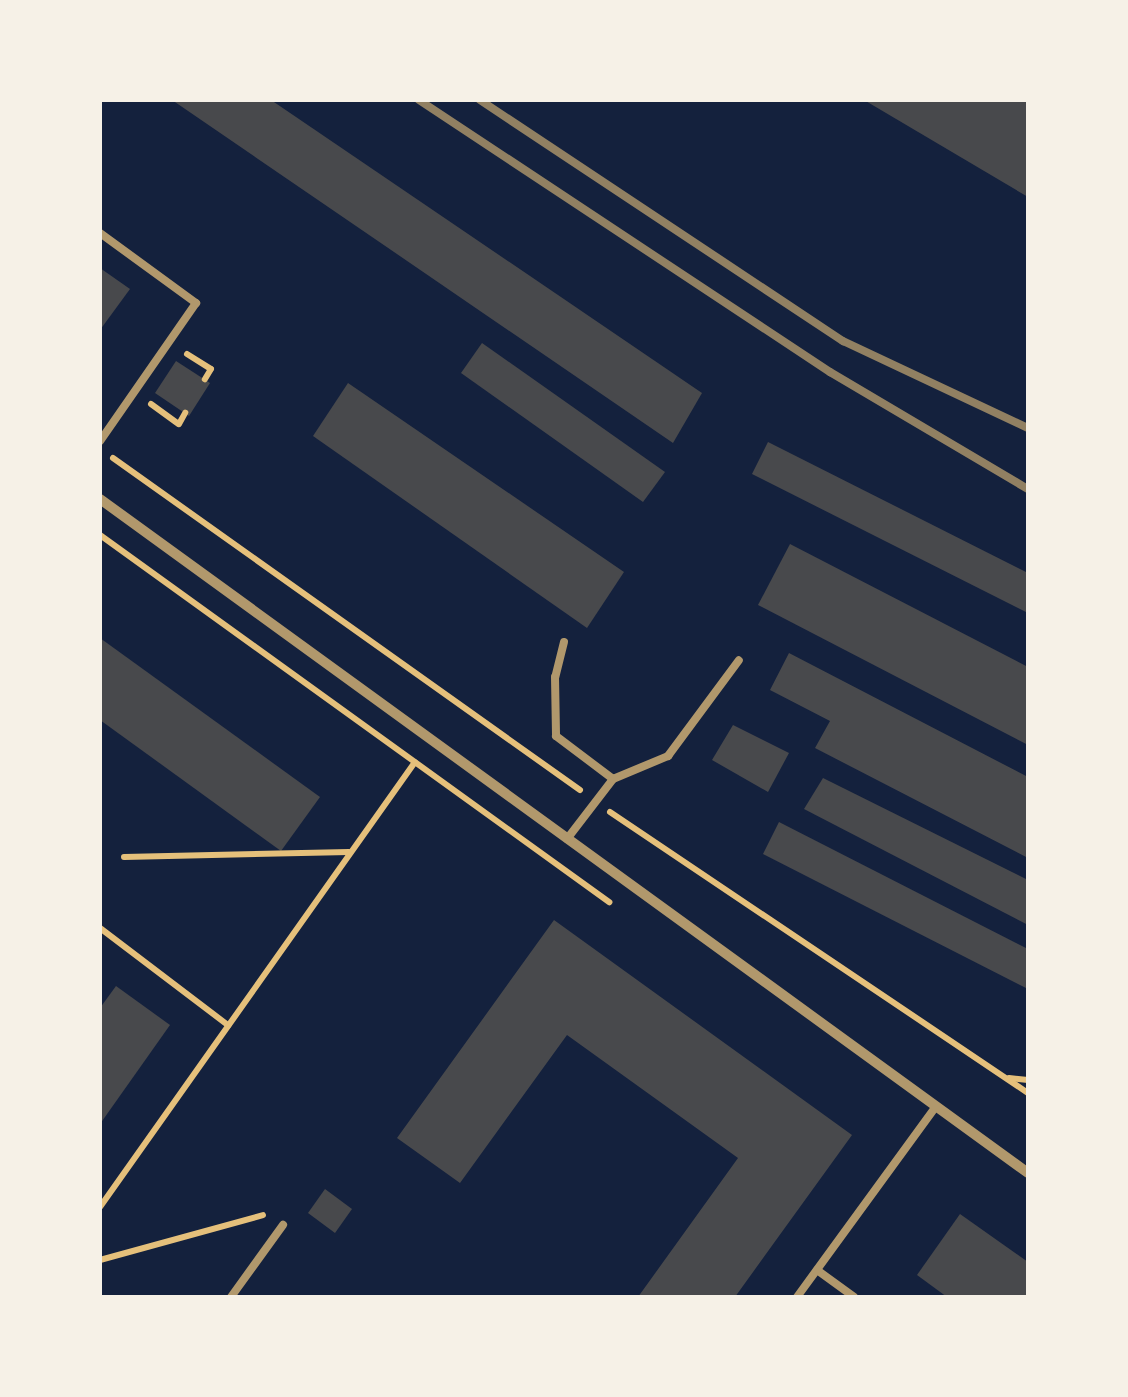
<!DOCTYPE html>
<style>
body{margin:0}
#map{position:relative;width:1128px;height:1397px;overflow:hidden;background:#14213d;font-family:Overpass,sans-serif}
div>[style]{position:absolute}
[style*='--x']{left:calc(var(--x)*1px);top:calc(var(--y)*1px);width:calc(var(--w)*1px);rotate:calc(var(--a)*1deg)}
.building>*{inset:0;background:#48494c}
.path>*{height:6px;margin:-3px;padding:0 3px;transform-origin:3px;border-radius:3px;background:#e5c07b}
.service>*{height:8px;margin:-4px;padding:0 4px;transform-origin:4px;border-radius:4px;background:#b1986c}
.minor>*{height:10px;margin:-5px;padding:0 5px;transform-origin:5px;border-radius:5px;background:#b1986c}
.rail>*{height:8px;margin:-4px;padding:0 4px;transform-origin:4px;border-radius:4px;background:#918062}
span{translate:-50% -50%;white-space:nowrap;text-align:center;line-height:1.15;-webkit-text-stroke:10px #f6f1e7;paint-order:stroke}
.frame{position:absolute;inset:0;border:102px solid #f6f1e7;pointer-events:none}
</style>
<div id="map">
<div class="building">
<div style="clip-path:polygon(172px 100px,271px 100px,702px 393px,673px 443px)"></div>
<div style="clip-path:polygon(864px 100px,1028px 100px,1028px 197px)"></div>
<div style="clip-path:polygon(100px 268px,130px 289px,100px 330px)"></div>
<div style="clip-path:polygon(482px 343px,665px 472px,643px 502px,461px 373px)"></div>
<div style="clip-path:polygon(176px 361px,210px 383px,189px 416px,155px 393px)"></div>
<div style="clip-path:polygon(348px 383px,624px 572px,587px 628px,313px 436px)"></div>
<div style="clip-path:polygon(768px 442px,1028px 573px,1028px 613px,752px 474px)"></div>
<div style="clip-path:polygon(790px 544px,1028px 667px,1028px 745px,758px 605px)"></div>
<div style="clip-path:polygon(100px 638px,320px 797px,281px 851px,100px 720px)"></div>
<div style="clip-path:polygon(789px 653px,1028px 777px,1028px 858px,815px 748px,830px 721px,770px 690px)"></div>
<div style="clip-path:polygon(733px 725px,789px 753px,768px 792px,712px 760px)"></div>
<div style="clip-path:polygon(823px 778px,1028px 880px,1028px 925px,804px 809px)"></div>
<div style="clip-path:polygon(779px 822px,1028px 949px,1028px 989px,763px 854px)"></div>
<div style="clip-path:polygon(554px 920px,852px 1135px,735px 1297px,638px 1297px,738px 1158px,567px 1035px,460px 1183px,397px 1138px)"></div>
<div style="clip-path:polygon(116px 986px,170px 1025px,100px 1124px,100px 1008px)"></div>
<div style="clip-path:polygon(325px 1189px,352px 1209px,335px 1233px,308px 1213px)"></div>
<div style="clip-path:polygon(960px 1214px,1028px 1262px,1028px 1297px,947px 1297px,917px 1275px)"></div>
</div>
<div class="path">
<div style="--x:187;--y:354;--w:28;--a:32"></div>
<div style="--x:211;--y:369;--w:12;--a:121"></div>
<div style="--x:151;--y:404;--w:34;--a:36"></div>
<div style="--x:179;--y:424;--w:13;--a:-61"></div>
<div style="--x:113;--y:458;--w:573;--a:35.41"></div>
<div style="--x:100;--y:535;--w:628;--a:35.79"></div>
<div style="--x:610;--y:812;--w:504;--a:33.91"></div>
<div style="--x:124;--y:857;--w:225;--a:-1.3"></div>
<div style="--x:100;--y:928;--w:161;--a:37.2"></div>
<div style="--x:1009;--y:1078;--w:19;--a:6"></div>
<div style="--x:100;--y:1207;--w:545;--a:-54.71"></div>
<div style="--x:100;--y:1260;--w:169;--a:-15.4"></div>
</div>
<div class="service">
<div style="--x:100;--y:233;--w:119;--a:36.1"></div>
<div style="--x:196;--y:303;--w:168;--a:124.8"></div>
<div style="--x:564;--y:642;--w:36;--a:104"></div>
<div style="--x:555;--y:677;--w:59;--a:89"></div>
<div style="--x:556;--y:736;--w:71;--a:37"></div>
<div style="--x:567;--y:839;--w:76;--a:-52.5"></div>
<div style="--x:613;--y:779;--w:60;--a:-22.7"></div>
<div style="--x:668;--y:756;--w:119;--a:-53.5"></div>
<div style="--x:817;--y:1270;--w:46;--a:36.1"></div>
<div style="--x:231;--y:1297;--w:89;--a:-54.2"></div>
<div style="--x:797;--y:1297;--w:234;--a:-53.9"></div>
</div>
<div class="minor">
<div style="--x:100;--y:499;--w:1147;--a:35.99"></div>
</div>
<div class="rail">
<div style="--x:419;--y:100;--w:493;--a:33.5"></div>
<div style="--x:830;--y:372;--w:230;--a:30.6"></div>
<div style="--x:480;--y:100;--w:436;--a:33.6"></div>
<div style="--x:843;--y:341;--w:204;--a:25.2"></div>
</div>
<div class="frame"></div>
</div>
